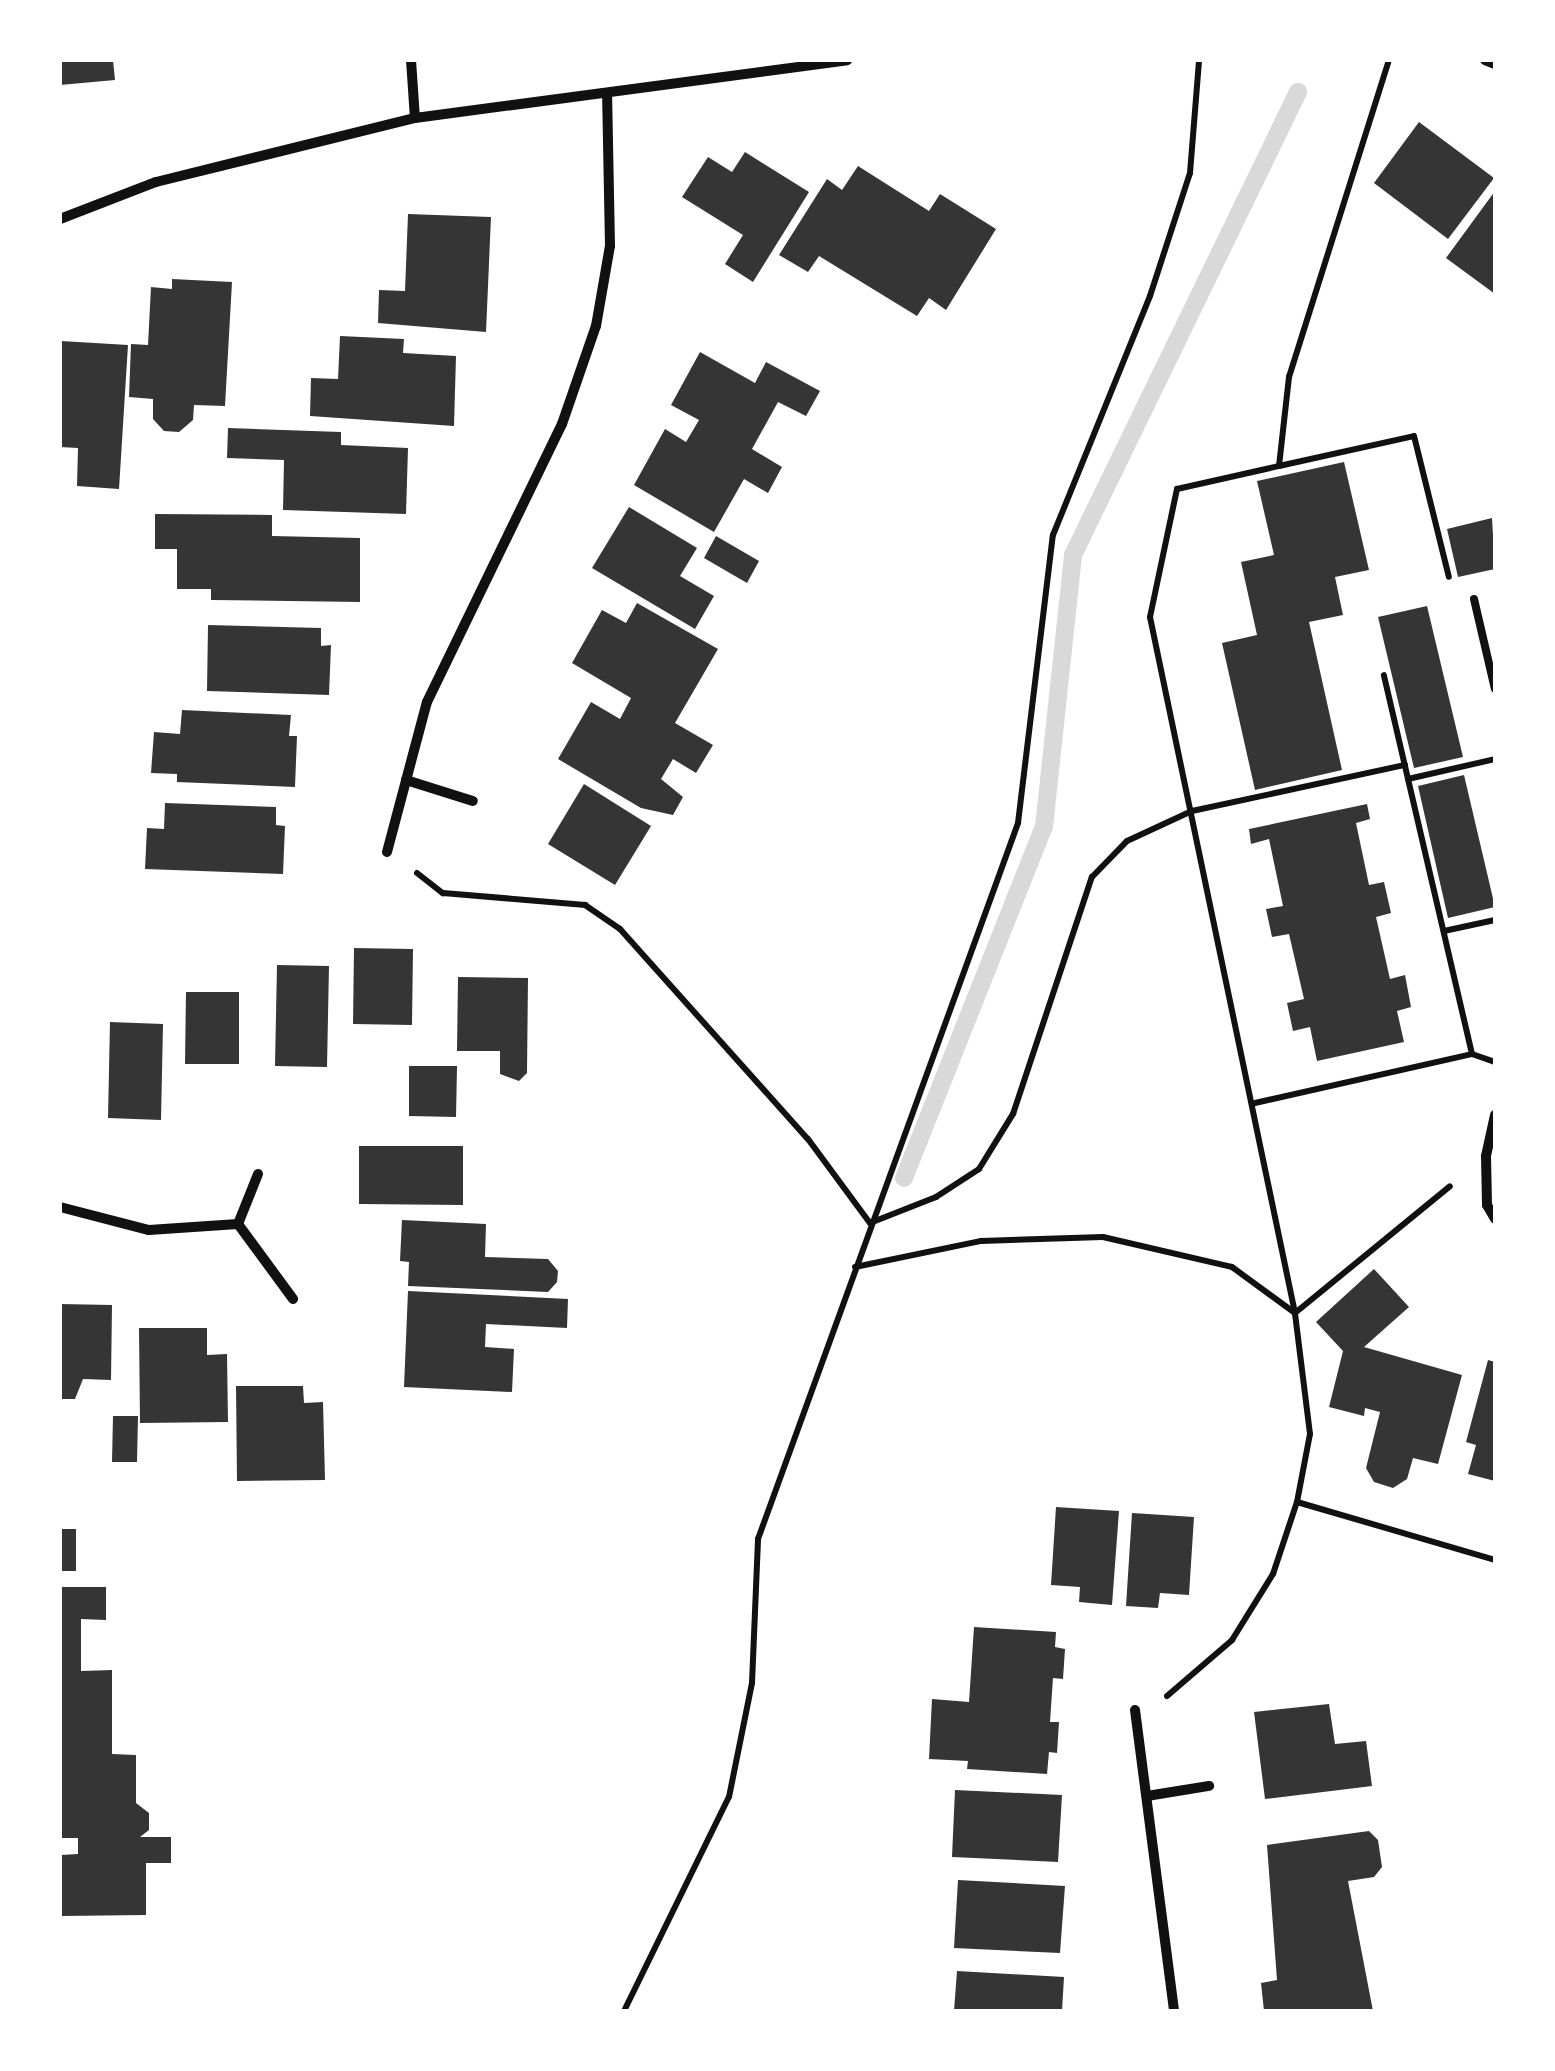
<!DOCTYPE html>
<style>
body{margin:0}
#map{position:relative;width:1555px;height:2071px;overflow:hidden;background:#fff;font-family:Figtree,sans-serif}
div>[style]{position:absolute}
[style*='--x']{left:calc(var(--x)*1px);top:calc(var(--y)*1px);width:calc(var(--w)*1px);rotate:calc(var(--a)*1deg)}
.stream>*{height:18px;margin:-9px;padding:0 9px;transform-origin:9px;border-radius:9px;background:#d9d9d9}
.building>*{inset:0;background:#353535}
.path>*{height:6px;margin:-3px;padding:0 3px;transform-origin:3px;border-radius:3px;background:#111}
.service>*{height:8px;margin:-4px;padding:0 4px;transform-origin:4px;border-radius:4px;background:#111}
.minor>*{height:10px;margin:-5px;padding:0 5px;transform-origin:5px;border-radius:5px;background:#111}
span{translate:-50% -50%;white-space:nowrap;text-align:center;line-height:1.15;-webkit-text-stroke:8px #fff;paint-order:stroke}
.frame{position:absolute;inset:0;border:62px solid #fff;pointer-events:none}
</style>
<div id="map">
<div class="stream">
<div style="--x:904;--y:1178;--w:378;--a:-68.3"></div>
<div style="--x:1044;--y:827;--w:274;--a:-83.9"></div>
<div style="--x:1073;--y:555;--w:515;--a:-64.08"></div>
</div>
<div class="building">
<div style="clip-path:polygon(60px 60px,113px 60px,115px 80px,60px 85px)"></div>
<div style="clip-path:polygon(1419px 122px,1494px 178px,1448px 239px,1374px 183px)"></div>
<div style="clip-path:polygon(745px 152px,809px 192px,753px 282px,725px 264px,743px 235px,682px 197px,708px 157px,732px 172px)"></div>
<div style="clip-path:polygon(858px 166px,929px 211px,940px 194px,996px 229px,946px 310px,929px 298px,917px 316px,819px 256px,808px 272px,779px 255px,827px 179px,842px 190px)"></div>
<div style="clip-path:polygon(1495px 191px,1495px 294px,1446px 258px)"></div>
<div style="clip-path:polygon(408px 214px,491px 217px,486px 332px,378px 323px,379px 290px,405px 291px)"></div>
<div style="clip-path:polygon(172px 279px,232px 282px,225px 406px,194px 405px,193px 420px,179px 432px,164px 431px,153px 419px,153px 399px,129px 397px,131px 344px,148px 345px,151px 287px,172px 289px)"></div>
<div style="clip-path:polygon(340px 336px,404px 339px,403px 353px,456px 356px,454px 426px,310px 416px,311px 378px,338px 379px)"></div>
<div style="clip-path:polygon(61px 341px,128px 345px,119px 489px,77px 486px,78px 448px,60px 447px)"></div>
<div style="clip-path:polygon(700px 352px,755px 383px,766px 362px,820px 391px,806px 416px,778px 402px,752px 449px,782px 467px,768px 493px,744px 479px,714px 532px,634px 485px,665px 429px,686px 442px,699px 420px,671px 405px)"></div>
<div style="clip-path:polygon(228px 428px,341px 432px,341px 445px,408px 448px,406px 514px,283px 510px,284px 460px,227px 458px)"></div>
<div style="clip-path:polygon(1344px 462px,1369px 570px,1335px 577px,1343px 615px,1309px 622px,1342px 770px,1255px 790px,1222px 643px,1257px 635px,1241px 562px,1274px 555px,1257px 481px)"></div>
<div style="clip-path:polygon(629px 507px,697px 548px,680px 576px,714px 596px,695px 629px,592px 568px)"></div>
<div style="clip-path:polygon(155px 514px,272px 515px,272px 536px,360px 538px,360px 602px,211px 600px,211px 589px,177px 589px,177px 549px,155px 549px)"></div>
<div style="clip-path:polygon(1492px 518px,1495px 569px,1458px 577px,1447px 529px)"></div>
<div style="clip-path:polygon(716px 536px,759px 561px,747px 583px,704px 558px)"></div>
<div style="clip-path:polygon(637px 603px,718px 649px,675px 723px,713px 745px,696px 773px,673px 759px,661px 779px,683px 797px,673px 815px,641px 808px,558px 759px,591px 702px,620px 719px,631px 698px,572px 663px,602px 610px,626px 623px)"></div>
<div style="clip-path:polygon(1427px 606px,1463px 757px,1414px 768px,1378px 617px)"></div>
<div style="clip-path:polygon(208px 625px,321px 628px,321px 646px,331px 645px,329px 695px,207px 691px)"></div>
<div style="clip-path:polygon(182px 710px,291px 715px,289px 736px,297px 736px,295px 787px,177px 782px,177px 774px,151px 773px,154px 732px,180px 734px)"></div>
<div style="clip-path:polygon(1464px 775px,1495px 907px,1448px 918px,1418px 786px)"></div>
<div style="clip-path:polygon(584px 784px,651px 826px,615px 885px,548px 844px)"></div>
<div style="clip-path:polygon(165px 803px,276px 807px,276px 825px,285px 826px,283px 874px,145px 869px,147px 828px,164px 829px)"></div>
<div style="clip-path:polygon(1367px 804px,1370px 819px,1356px 823px,1369px 885px,1384px 882px,1391px 913px,1376px 917px,1390px 979px,1405px 975px,1411px 1007px,1397px 1011px,1404px 1042px,1317px 1061px,1310px 1027px,1293px 1031px,1287px 1003px,1304px 999px,1289px 934px,1272px 937px,1266px 909px,1283px 906px,1269px 839px,1251px 844px,1249px 829px)"></div>
<div style="clip-path:polygon(354px 948px,413px 949px,412px 1025px,353px 1024px)"></div>
<div style="clip-path:polygon(277px 965px,329px 966px,327px 1067px,275px 1066px)"></div>
<div style="clip-path:polygon(458px 977px,528px 978px,527px 1073px,519px 1081px,500px 1074px,500px 1051px,457px 1051px)"></div>
<div style="clip-path:polygon(186px 992px,239px 992px,239px 1064px,185px 1064px)"></div>
<div style="clip-path:polygon(110px 1022px,163px 1024px,161px 1120px,108px 1118px)"></div>
<div style="clip-path:polygon(409px 1066px,457px 1066px,456px 1117px,409px 1116px)"></div>
<div style="clip-path:polygon(359px 1146px,463px 1146px,463px 1205px,359px 1204px)"></div>
<div style="clip-path:polygon(402px 1220px,486px 1224px,485px 1257px,548px 1259px,558px 1271px,557px 1282px,548px 1292px,408px 1286px,409px 1262px,400px 1261px)"></div>
<div style="clip-path:polygon(1374px 1269px,1409px 1307px,1364px 1347px,1462px 1375px,1438px 1464px,1413px 1458px,1407px 1479px,1393px 1488px,1374px 1482px,1366px 1468px,1380px 1412px,1365px 1408px,1364px 1416px,1329px 1407px,1343px 1351px,1316px 1322px)"></div>
<div style="clip-path:polygon(408px 1291px,568px 1299px,567px 1328px,486px 1324px,485px 1347px,514px 1349px,512px 1392px,404px 1387px)"></div>
<div style="clip-path:polygon(60px 1304px,112px 1305px,111px 1380px,83px 1379px,75px 1399px,60px 1399px)"></div>
<div style="clip-path:polygon(139px 1328px,207px 1328px,207px 1355px,227px 1354px,228px 1422px,140px 1423px)"></div>
<div style="clip-path:polygon(1488px 1360px,1495px 1362px,1495px 1481px,1468px 1474px,1476px 1445px,1466px 1442px)"></div>
<div style="clip-path:polygon(236px 1386px,303px 1386px,304px 1403px,323px 1402px,325px 1480px,237px 1481px)"></div>
<div style="clip-path:polygon(113px 1416px,138px 1416px,137px 1462px,112px 1462px)"></div>
<div style="clip-path:polygon(1056px 1507px,1119px 1511px,1112px 1605px,1079px 1602px,1080px 1587px,1051px 1585px)"></div>
<div style="clip-path:polygon(1132px 1513px,1194px 1517px,1189px 1595px,1160px 1593px,1158px 1608px,1126px 1606px)"></div>
<div style="clip-path:polygon(60px 1529px,76px 1529px,76px 1571px,60px 1571px)"></div>
<div style="clip-path:polygon(60px 1587px,106px 1587px,106px 1620px,81px 1619px,81px 1671px,112px 1670px,112px 1754px,136px 1755px,136px 1803px,149px 1813px,149px 1830px,140px 1837px,171px 1837px,171px 1863px,146px 1863px,146px 1915px,62px 1916px,61px 1855px,78px 1854px,78px 1838px,60px 1838px)"></div>
<div style="clip-path:polygon(974px 1627px,1056px 1632px,1055px 1647px,1065px 1649px,1063px 1679px,1053px 1678px,1050px 1722px,1059px 1722px,1057px 1753px,1049px 1752px,1047px 1774px,967px 1769px,968px 1761px,929px 1759px,932px 1699px,969px 1702px)"></div>
<div style="clip-path:polygon(1329px 1704px,1335px 1744px,1366px 1741px,1372px 1786px,1265px 1799px,1254px 1712px)"></div>
<div style="clip-path:polygon(955px 1790px,1062px 1795px,1058px 1862px,952px 1857px)"></div>
<div style="clip-path:polygon(1369px 1831px,1378px 1840px,1382px 1867px,1374px 1877px,1348px 1881px,1373px 2011px,1264px 2011px,1261px 1983px,1277px 1980px,1267px 1845px)"></div>
<div style="clip-path:polygon(958px 1880px,1065px 1886px,1060px 1953px,954px 1948px)"></div>
<div style="clip-path:polygon(957px 1971px,1064px 1977px,1062px 2011px,954px 2011px)"></div>
</div>
<div class="path">
<div style="--x:1279;--y:466;--w:138;--a:-12.5"></div>
<div style="--x:1414;--y:436;--w:145;--a:76.1"></div>
<div style="--x:1408;--y:779;--w:89;--a:-12.9"></div>
<div style="--x:417;--y:873;--w:33;--a:38"></div>
<div style="--x:443;--y:893;--w:143;--a:4.8"></div>
<div style="--x:585;--y:905;--w:42;--a:34.4"></div>
<div style="--x:620;--y:929;--w:282;--a:48.2"></div>
<div style="--x:808;--y:1139;--w:104;--a:53.6"></div>
<div style="--x:870;--y:1223;--w:71;--a:-21.5"></div>
<div style="--x:936;--y:1197;--w:51;--a:-33.1"></div>
<div style="--x:979;--y:1169;--w:65;--a:-58.3"></div>
<div style="--x:1013;--y:1114;--w:250;--a:-71.6"></div>
<div style="--x:1092;--y:877;--w:50;--a:-45.8"></div>
<div style="--x:1127;--y:841;--w:72;--a:-24.8"></div>
<div style="--x:1192;--y:811;--w:218;--a:-12.2"></div>
<div style="--x:1444;--y:931;--w:52;--a:-12.2"></div>
<div style="--x:1472;--y:1054;--w:24;--a:19"></div>
<div style="--x:1255;--y:1103;--w:222;--a:-12.7"></div>
<div style="--x:1472;--y:1054;--w:389;--a:-103.1"></div>
<div style="--x:855;--y:1267;--w:129;--a:-11.7"></div>
<div style="--x:981;--y:1241;--w:122;--a:-1.9"></div>
<div style="--x:1103;--y:1237;--w:132;--a:13.1"></div>
<div style="--x:1232;--y:1267;--w:78;--a:36.1"></div>
<div style="--x:1295;--y:1313;--w:711;--a:-101.77"></div>
<div style="--x:1150;--y:617;--w:131;--a:-78.1"></div>
<div style="--x:1177;--y:489;--w:105;--a:-12.7"></div>
<div style="--x:1279;--y:466;--w:90;--a:-83.6"></div>
<div style="--x:1289;--y:377;--w:332;--a:-72.5"></div>
<div style="--x:1297;--y:1502;--w:206;--a:16.3"></div>
<div style="--x:1167;--y:1696;--w:86;--a:-40.7"></div>
<div style="--x:1232;--y:1640;--w:78;--a:-58.2"></div>
<div style="--x:1273;--y:1574;--w:76;--a:-71.6"></div>
<div style="--x:1297;--y:1502;--w:69;--a:-79.2"></div>
<div style="--x:1310;--y:1434;--w:122;--a:-97.1"></div>
<div style="--x:1295;--y:1313;--w:200;--a:-39.3"></div>
<div style="--x:624;--y:2011;--w:238;--a:-63.9"></div>
<div style="--x:729;--y:1797;--w:116;--a:-78.6"></div>
<div style="--x:752;--y:1683;--w:144;--a:-87.6"></div>
<div style="--x:758;--y:1539;--w:762;--a:-70.04"></div>
<div style="--x:1018;--y:823;--w:290;--a:-83.1"></div>
<div style="--x:1053;--y:535;--w:258;--a:-67.9"></div>
<div style="--x:1150;--y:296;--w:129;--a:-72"></div>
<div style="--x:1190;--y:173;--w:113;--a:-85.4"></div>
</div>
<div class="service">
<div style="--x:1474;--y:599;--w:92;--a:76.9"></div>
</div>
<div class="minor">
<div style="--x:411;--y:60;--w:58;--a:86.1"></div>
<div style="--x:1485;--y:60;--w:11;--a:22"></div>
<div style="--x:60;--y:219;--w:103;--a:-21.1"></div>
<div style="--x:156;--y:182;--w:267;--a:-13.9"></div>
<div style="--x:415;--y:118;--w:436;--a:-7.6"></div>
<div style="--x:406;--y:780;--w:70;--a:17.4"></div>
<div style="--x:387;--y:852;--w:155;--a:-75.1"></div>
<div style="--x:427;--y:702;--w:309;--a:-64.1"></div>
<div style="--x:562;--y:424;--w:104;--a:-70.9"></div>
<div style="--x:596;--y:326;--w:81;--a:-80.1"></div>
<div style="--x:610;--y:246;--w:151;--a:-91.1"></div>
<div style="--x:1495;--y:1115;--w:42;--a:102.4"></div>
<div style="--x:1486;--y:1156;--w:49;--a:88.8"></div>
<div style="--x:1487;--y:1205;--w:16;--a:60"></div>
<div style="--x:258;--y:1174;--w:54;--a:111.8"></div>
<div style="--x:238;--y:1224;--w:93;--a:53.7"></div>
<div style="--x:60;--y:1207;--w:92;--a:14.5"></div>
<div style="--x:149;--y:1230;--w:89;--a:-3.9"></div>
<div style="--x:1135;--y:1710;--w:304;--a:82.6"></div>
<div style="--x:1147;--y:1796;--w:63;--a:-9.2"></div>
</div>
<div class="frame"></div>
</div>
